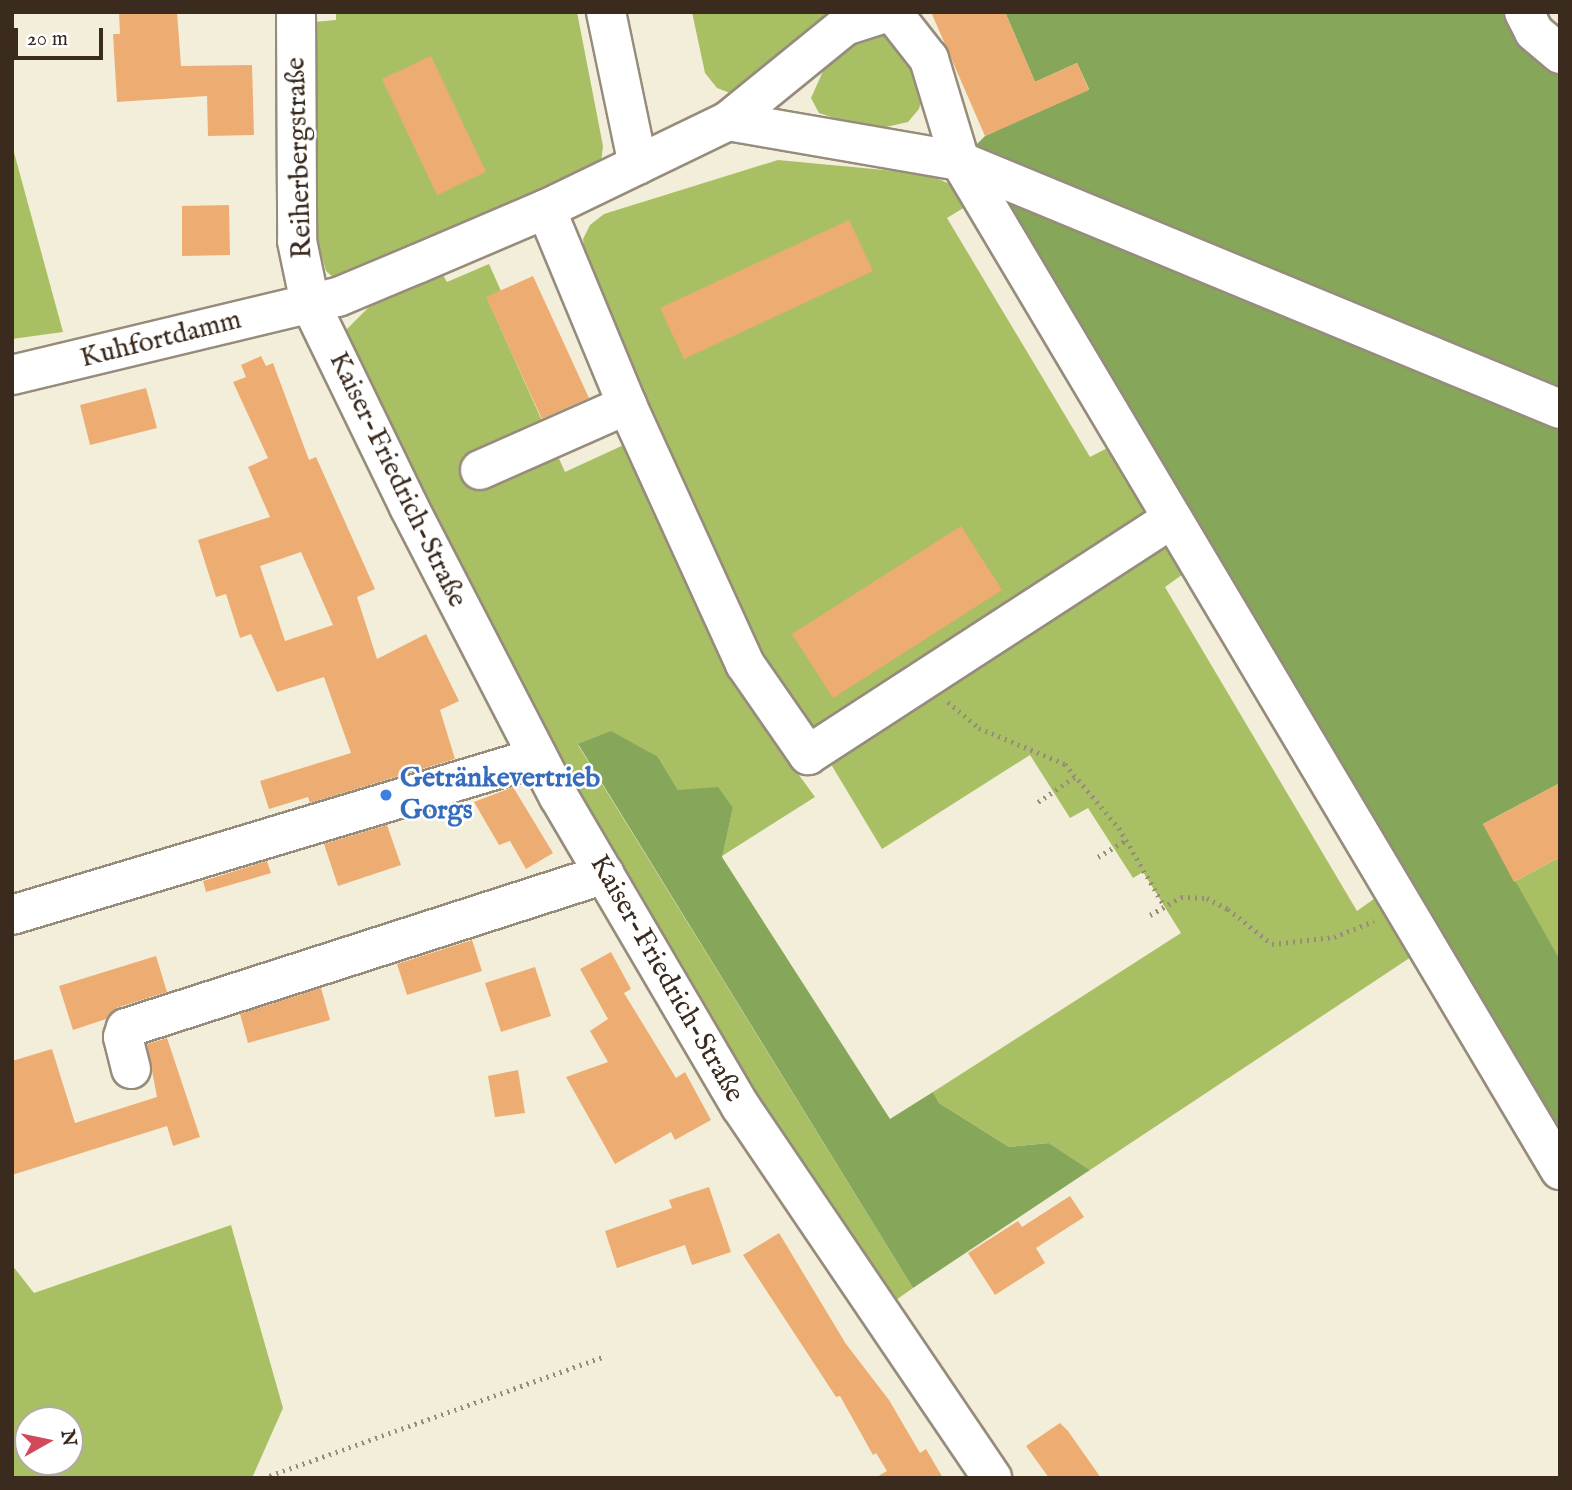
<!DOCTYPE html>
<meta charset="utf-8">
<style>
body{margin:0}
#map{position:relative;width:1572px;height:1490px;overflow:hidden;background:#f3eeda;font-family:"IM FELL English",serif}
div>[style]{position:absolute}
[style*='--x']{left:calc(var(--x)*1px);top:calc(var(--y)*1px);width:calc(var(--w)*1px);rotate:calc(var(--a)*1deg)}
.green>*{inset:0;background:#a9bf64}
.forest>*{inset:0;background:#86a65a}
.building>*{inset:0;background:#edad72}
.path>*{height:4.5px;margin-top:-2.25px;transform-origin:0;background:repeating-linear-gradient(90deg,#978c7c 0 2px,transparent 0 7px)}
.roads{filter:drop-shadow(2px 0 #978c7c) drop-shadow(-2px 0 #978c7c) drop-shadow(0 2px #978c7c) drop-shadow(0 -2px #978c7c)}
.minor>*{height:38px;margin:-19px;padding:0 19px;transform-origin:19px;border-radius:19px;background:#fff}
.dots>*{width:19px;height:19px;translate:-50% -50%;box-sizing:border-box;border:4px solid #fff;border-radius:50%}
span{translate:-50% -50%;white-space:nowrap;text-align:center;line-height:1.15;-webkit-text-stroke:5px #fff;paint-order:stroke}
.street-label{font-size:28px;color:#3b2a1e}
.shop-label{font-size:28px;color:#366cbe;font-weight:700}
.left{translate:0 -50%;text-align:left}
.frame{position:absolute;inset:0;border:14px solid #3b2a1e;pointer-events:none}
.north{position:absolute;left:14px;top:1406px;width:70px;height:70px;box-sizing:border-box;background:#fff;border:2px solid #b1aaa5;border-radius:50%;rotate:81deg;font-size:19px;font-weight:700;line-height:28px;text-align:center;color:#3b2a1e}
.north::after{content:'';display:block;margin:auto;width:24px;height:32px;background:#d1495b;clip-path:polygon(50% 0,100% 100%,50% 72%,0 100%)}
.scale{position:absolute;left:14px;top:28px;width:89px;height:32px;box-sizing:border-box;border:4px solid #3b2a1e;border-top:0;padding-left:9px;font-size:21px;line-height:24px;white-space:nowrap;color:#3b2a1e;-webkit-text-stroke:5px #fff;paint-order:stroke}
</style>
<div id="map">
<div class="green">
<div style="clip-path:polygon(336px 12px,577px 12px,603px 146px,601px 163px,341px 278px,333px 277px,326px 271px,315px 232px,314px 22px,336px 20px)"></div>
<div style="clip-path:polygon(692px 12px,854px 12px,738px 96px,717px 88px,705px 73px)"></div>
<div style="clip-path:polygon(879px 28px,897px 36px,924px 90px,919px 109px,908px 122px,886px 127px,855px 125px,819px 113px,811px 98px,828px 60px,855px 38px)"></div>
<div style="clip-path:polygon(12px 145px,63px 332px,12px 339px)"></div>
<div style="clip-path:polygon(778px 160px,927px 174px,950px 184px,970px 204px,947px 218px,1090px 457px,1113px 445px,1149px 514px,818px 728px,807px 728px,761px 657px,586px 261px,583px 239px,590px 225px,604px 214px)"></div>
<div style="clip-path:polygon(489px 264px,501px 291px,487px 298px,565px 472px,628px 443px,753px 712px,815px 797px,722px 856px,733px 808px,678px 790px,658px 757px,578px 745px,913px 1288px,889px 1305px,720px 1044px,597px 838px,342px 334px,374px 302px,442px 273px,447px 282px)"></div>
<div style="clip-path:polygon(1157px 548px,1167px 548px,1186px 572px,1165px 587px,1357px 911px,1378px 896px,1414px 955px,1090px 1170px,1049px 1143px,1009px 1147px,939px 1103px,933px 1092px,1181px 933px,1143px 872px,1133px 878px,1088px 808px,1070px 818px,1030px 755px,882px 849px,832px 766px,834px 757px)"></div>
<div style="clip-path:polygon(1560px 857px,1560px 960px,1514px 882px)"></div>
<div style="clip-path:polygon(evenodd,231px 1225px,283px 1408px,252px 1478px,12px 1478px,12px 1265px,34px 1293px,231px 1225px,70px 1420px,70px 1462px,28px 1462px,28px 1420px,70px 1420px)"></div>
</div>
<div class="forest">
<div style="clip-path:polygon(1005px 12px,1524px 12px,1560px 54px,1560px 783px,1483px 824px,1560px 960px,1560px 1170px,960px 161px,985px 136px,1089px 89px,1077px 63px,1035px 82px)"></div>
<div style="clip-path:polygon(611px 731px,658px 757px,678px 790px,718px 787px,733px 808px,722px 857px,890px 1119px,933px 1092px,939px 1103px,1009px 1147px,1049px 1143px,1090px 1170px,913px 1288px,578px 744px)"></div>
</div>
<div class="building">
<div style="clip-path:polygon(119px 12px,177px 12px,181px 66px,252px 65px,254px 135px,208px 136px,207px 96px,117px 102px,113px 34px,120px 34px)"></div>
<div style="clip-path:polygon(931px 12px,1005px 12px,1035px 82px,1077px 63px,1089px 90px,985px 136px)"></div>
<div style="clip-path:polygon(431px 56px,486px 172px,437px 195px,382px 79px)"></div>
<div style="clip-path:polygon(229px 205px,230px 255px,182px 256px,182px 206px)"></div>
<div style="clip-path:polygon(849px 220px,873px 271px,684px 359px,660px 308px)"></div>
<div style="clip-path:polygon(533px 276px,589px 398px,542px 419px,486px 297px)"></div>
<div style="clip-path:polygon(evenodd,261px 356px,266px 366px,273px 363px,309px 460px,316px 457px,375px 589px,357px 597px,377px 659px,426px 634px,459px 701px,440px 710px,455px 759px,310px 803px,308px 797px,269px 809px,260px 781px,351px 753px,324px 677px,277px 692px,251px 634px,240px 638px,226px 594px,216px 597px,198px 540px,270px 517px,248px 467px,268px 458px,233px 382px,246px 377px,241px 365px,261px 356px,301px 552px,333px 625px,285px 641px,260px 566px,301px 552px)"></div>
<div style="clip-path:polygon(146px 388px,157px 428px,90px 445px,80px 405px)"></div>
<div style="clip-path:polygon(961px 526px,1002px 590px,833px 698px,792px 634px)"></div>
<div style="clip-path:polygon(1560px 783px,1560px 857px,1514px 882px,1483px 824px)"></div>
<div style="clip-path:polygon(513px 787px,553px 853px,526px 869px,510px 841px,499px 845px,474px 802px)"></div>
<div style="clip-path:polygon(387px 825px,401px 865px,338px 886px,324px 844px)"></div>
<div style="clip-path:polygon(267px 861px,271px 873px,206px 892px,203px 881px)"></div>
<div style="clip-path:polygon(472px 940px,482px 971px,407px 995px,397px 964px)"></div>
<div style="clip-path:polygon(611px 952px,631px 989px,624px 993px,676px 1078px,685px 1072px,711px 1120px,675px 1140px,671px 1132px,615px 1164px,566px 1077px,608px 1062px,590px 1031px,608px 1019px,580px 969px)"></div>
<div style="clip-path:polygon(156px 956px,167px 992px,119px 1007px,106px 1019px,73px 1030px,59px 986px)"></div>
<div style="clip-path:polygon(535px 967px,551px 1016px,501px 1032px,485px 983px)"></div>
<div style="clip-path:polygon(321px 988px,330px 1020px,248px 1043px,240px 1014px)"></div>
<div style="clip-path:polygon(167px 1038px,200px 1137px,173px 1146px,167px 1126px,12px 1175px,12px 1061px,52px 1049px,75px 1123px,157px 1097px,147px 1044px)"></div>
<div style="clip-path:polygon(518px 1070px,525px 1113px,495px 1117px,488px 1076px)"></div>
<div style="clip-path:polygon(709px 1187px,731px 1252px,692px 1265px,685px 1245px,617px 1268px,605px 1231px,672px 1208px,669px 1200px)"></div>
<div style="clip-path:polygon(1070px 1196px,1084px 1217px,1036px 1248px,1045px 1263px,995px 1295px,968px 1253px,1018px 1221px,1022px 1227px)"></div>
<div style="clip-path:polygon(779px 1233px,846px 1344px,889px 1400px,920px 1453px,926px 1449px,943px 1478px,875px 1478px,887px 1471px,876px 1453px,873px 1455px,840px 1396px,836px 1397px,743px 1255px)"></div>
<div style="clip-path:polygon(1060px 1423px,1068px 1431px,1101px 1478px,1049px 1478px,1026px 1446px)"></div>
</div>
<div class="path">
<div style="--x:948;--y:702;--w:40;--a:40"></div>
<div style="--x:979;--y:728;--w:93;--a:22.7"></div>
<div style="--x:1065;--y:764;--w:84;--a:49.8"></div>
<div style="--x:1119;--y:828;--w:89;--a:59.7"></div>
<div style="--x:1038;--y:802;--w:46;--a:-34.4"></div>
<div style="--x:1098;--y:857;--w:33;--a:-31"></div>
<div style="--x:1150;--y:915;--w:36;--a:-30"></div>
<div style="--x:1181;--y:897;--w:26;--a:2"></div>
<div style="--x:1207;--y:898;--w:24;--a:28"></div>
<div style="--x:1228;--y:909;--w:56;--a:38.5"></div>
<div style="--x:1272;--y:944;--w:62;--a:-6.4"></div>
<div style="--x:1334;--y:937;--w:43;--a:-21.8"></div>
<div style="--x:263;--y:1478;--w:360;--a:-19.6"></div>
</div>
<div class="roads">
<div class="minor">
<div style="--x:296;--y:12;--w:229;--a:89.7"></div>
<div style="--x:297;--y:241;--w:63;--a:78.2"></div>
<div style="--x:310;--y:303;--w:227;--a:64.1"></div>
<div style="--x:409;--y:507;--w:326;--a:62.7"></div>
<div style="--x:559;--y:797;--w:359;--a:59.6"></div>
<div style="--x:741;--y:1107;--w:448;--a:55.9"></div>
<div style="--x:606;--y:12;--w:156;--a:78.2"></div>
<div style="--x:1524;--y:12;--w:22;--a:63"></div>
<div style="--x:1534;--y:32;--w:34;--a:40"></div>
<div style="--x:728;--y:121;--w:235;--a:9.8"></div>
<div style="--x:960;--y:161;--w:107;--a:-106.9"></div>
<div style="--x:929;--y:59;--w:60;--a:-128.2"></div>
<div style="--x:960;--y:161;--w:1174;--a:59.26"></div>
<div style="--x:960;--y:161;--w:649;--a:22.46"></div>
<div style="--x:546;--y:209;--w:212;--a:67.5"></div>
<div style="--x:627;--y:405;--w:285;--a:65.5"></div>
<div style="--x:745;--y:664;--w:111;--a:55.3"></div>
<div style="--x:808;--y:755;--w:432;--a:-33"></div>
<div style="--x:12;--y:375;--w:335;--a:-13.5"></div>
<div style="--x:338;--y:297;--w:86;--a:-22.7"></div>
<div style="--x:417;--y:264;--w:140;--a:-23.1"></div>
<div style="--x:546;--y:209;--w:202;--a:-25.8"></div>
<div style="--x:728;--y:121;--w:151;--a:-39.1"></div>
<div style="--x:845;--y:26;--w:46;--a:-17.7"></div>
<div style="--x:480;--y:470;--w:161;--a:-23.9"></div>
<div style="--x:12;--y:915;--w:549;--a:-16.72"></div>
<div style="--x:131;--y:1069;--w:33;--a:-104"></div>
<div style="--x:123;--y:1037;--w:9;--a:-72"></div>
<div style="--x:126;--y:1028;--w:503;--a:-17.82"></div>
</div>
</div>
<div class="dots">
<div style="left:386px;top:795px;background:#3f7fe0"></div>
</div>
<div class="street-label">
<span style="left:300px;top:158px;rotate:-92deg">Reiherbergstraße</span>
<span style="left:161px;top:340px;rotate:-14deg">Kuhfortdamm</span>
<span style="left:397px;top:480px;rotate:64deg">Kaiser-Friedrich-Straße</span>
<span style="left:666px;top:979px;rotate:60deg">Kaiser-Friedrich-Straße</span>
</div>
<div class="shop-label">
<span class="left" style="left:400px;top:795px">Getränkevertrieb<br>Gorgs</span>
</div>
<div class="frame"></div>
<div class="north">N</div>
<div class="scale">20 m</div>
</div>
